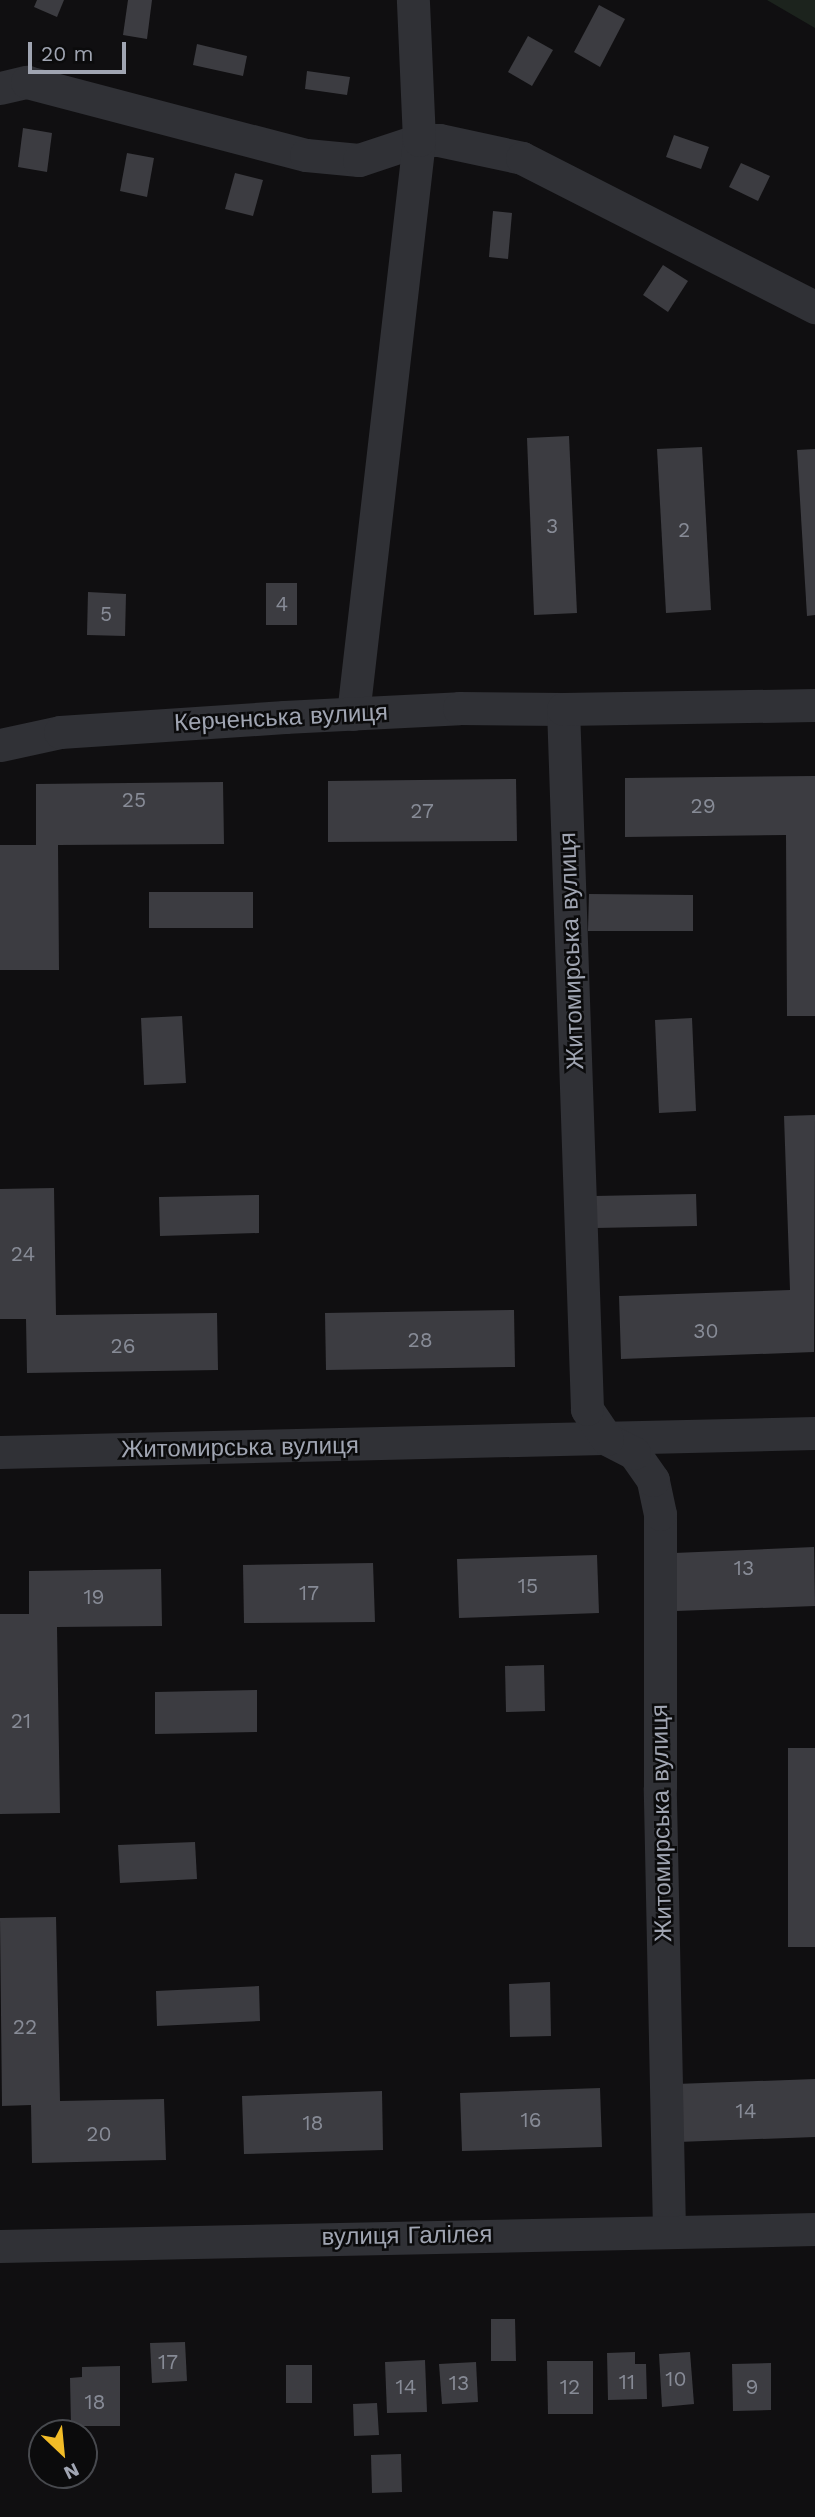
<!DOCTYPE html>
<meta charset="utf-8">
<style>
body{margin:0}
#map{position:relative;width:815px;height:2517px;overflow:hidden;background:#100f11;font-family:"Work Sans",sans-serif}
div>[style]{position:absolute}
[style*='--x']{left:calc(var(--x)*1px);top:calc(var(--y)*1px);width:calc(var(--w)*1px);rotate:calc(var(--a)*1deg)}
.green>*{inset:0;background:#1c231d}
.building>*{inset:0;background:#3c3c41}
.minor>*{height:33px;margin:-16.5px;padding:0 16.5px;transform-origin:16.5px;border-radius:16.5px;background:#303136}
span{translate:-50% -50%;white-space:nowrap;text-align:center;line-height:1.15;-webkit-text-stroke:5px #0b0b0c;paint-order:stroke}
.number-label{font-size:21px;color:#878b96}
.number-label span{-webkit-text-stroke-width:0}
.street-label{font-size:24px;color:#a0a5b2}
.north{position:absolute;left:28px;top:2419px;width:70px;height:70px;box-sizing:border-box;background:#0b0b0c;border:2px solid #47494e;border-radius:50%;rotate:154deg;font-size:19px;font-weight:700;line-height:28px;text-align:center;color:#a0a5b2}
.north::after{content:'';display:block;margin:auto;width:24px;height:32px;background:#f2bc27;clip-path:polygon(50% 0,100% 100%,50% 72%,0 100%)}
.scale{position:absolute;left:28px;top:42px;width:98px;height:32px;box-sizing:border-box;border:4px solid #a0a5b2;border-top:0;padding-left:9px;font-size:21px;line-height:24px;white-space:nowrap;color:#a0a5b2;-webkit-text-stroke:5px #0b0b0c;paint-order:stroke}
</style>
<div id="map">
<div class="green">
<div style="clip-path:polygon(767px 0,815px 0,815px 28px)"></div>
</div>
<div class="building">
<div style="clip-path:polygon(37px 0,64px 0,57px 17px,34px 7px)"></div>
<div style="clip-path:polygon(128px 0,152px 0,147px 39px,123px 35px)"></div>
<div style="clip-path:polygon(599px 5px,625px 19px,600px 67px,574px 52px)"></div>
<div style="clip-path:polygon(528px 36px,553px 50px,532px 86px,508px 72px)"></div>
<div style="clip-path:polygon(197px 44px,247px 56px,243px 76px,193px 65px)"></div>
<div style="clip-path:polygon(307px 71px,350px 77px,347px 95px,305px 89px)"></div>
<div style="clip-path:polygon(23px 128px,52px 133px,47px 172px,18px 167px)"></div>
<div style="clip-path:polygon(674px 135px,709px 147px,701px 169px,666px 157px)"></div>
<div style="clip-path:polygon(127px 153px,154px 158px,147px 197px,120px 191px)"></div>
<div style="clip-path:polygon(741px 163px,770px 176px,758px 201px,729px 187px)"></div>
<div style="clip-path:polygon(235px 173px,263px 180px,253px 216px,225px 209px)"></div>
<div style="clip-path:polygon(493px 211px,512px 213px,508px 259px,489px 257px)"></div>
<div style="clip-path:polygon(663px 265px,688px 281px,668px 312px,643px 295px)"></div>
<div style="clip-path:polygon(569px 436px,577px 613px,534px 615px,527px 438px)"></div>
<div style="clip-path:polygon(702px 447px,711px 610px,666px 613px,657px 449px)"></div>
<div style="clip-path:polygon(815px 449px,815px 615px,807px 616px,797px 450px)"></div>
<div style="clip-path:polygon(266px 583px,297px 583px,297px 625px,266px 625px)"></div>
<div style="clip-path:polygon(88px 592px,126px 594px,125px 636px,87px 635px)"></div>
<div style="clip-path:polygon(815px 776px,815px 1016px,787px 1016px,786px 835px,625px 837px,625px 778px)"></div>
<div style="clip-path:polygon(516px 779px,517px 841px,328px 842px,328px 781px)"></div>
<div style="clip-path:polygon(223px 782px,224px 844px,58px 845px,59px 970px,0 970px,0 845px,36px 845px,36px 784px)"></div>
<div style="clip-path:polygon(149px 892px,253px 892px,253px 928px,149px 928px)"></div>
<div style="clip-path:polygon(589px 894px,693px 895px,693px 931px,588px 931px)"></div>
<div style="clip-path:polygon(182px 1016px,186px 1083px,144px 1085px,141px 1018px)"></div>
<div style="clip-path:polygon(692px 1018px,696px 1111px,659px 1113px,655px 1020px)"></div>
<div style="clip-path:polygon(815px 1115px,814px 1352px,621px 1359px,619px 1296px,790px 1290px,784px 1116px)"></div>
<div style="clip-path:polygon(54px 1188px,56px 1315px,217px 1313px,218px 1370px,27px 1373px,26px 1319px,0 1319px,0 1189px)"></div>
<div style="clip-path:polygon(696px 1194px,697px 1226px,595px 1228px,594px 1196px)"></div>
<div style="clip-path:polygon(259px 1195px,259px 1233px,160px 1236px,159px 1197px)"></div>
<div style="clip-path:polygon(514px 1310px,515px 1367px,326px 1370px,325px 1313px)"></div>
<div style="clip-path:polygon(814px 1547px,815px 1606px,676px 1611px,674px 1553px)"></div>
<div style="clip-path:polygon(597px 1555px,599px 1613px,459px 1618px,457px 1559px)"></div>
<div style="clip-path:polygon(373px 1563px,375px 1622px,244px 1623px,243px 1565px)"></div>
<div style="clip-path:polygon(161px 1569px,162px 1626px,57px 1627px,60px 1813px,0 1814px,0 1614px,29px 1614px,29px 1571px)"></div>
<div style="clip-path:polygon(544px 1665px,545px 1711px,506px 1712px,505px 1666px)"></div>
<div style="clip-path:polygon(257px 1690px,257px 1732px,155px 1734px,155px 1692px)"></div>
<div style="clip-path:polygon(788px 1748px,815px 1748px,815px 1947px,788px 1947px)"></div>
<div style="clip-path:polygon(195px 1842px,197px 1879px,120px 1883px,118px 1845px)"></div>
<div style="clip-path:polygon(56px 1917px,60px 2101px,164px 2099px,166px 2160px,32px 2163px,31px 2105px,2px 2106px,0 1918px)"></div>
<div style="clip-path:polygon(550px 1982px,551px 2036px,510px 2037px,509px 1984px)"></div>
<div style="clip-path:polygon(259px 1986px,260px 2021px,157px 2026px,156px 1991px)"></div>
<div style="clip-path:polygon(815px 2079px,815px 2137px,678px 2142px,676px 2084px)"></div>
<div style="clip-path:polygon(600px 2088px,602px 2147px,462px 2151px,460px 2093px)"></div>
<div style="clip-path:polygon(382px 2091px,383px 2150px,244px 2154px,242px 2096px)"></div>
<div style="clip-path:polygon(491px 2319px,515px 2319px,516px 2361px,491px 2361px)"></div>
<div style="clip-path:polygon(185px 2342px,187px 2381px,152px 2383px,150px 2343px)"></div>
<div style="clip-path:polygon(635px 2352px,635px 2364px,646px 2364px,647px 2399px,608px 2400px,607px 2353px)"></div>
<div style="clip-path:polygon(690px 2352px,694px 2404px,662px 2407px,659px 2354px)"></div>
<div style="clip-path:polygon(425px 2360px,427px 2412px,387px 2413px,385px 2362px)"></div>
<div style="clip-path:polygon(547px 2361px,593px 2361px,593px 2414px,548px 2414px)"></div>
<div style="clip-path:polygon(476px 2362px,478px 2402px,442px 2404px,439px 2364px)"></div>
<div style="clip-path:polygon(771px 2363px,771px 2410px,733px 2411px,732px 2364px)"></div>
<div style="clip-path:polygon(286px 2365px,312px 2365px,312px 2403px,286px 2403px)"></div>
<div style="clip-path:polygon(120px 2366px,120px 2426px,71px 2426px,70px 2378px,82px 2377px,82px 2367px)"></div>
<div style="clip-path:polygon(377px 2403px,379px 2435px,354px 2436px,353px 2404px)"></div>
<div style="clip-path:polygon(401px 2454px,402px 2492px,372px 2493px,371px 2455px)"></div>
</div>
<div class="minor">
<div style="--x:0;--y:88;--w:28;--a:-13"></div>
<div style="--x:27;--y:82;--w:288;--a:14.7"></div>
<div style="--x:306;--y:155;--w:53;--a:5.4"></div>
<div style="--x:359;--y:160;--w:63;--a:-18.4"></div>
<div style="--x:419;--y:140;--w:20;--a:0"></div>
<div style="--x:439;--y:140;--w:85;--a:12.2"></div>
<div style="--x:522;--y:158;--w:329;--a:27"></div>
<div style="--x:353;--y:714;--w:578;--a:-83.44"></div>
<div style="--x:419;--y:140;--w:140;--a:-92.5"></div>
<div style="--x:0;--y:745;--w:61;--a:-12.2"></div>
<div style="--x:60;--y:732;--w:225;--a:-3.8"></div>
<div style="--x:284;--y:717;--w:175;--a:-2.9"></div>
<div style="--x:459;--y:708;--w:104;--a:0.6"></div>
<div style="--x:0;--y:1452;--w:815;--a:-1.34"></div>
<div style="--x:669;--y:2230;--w:442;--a:-91.2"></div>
<div style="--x:660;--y:1788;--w:274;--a:-90"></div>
<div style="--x:660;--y:1514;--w:35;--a:-102"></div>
<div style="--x:653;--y:1480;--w:33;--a:-125"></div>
<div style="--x:634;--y:1453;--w:30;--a:-153"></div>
<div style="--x:607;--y:1439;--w:36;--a:-124"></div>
<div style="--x:587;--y:1409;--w:700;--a:-91.96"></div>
<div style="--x:563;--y:709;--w:252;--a:-0.9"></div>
<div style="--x:0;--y:2246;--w:815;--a:-1.19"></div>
</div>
<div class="number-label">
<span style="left:552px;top:526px">3</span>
<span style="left:684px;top:530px">2</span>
<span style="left:282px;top:604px">4</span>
<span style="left:106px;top:614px">5</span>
<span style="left:134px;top:800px">25</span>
<span style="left:703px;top:806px">29</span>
<span style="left:422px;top:811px">27</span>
<span style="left:23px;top:1254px">24</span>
<span style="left:706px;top:1331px">30</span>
<span style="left:420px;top:1340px">28</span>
<span style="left:123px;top:1346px">26</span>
<span style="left:744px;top:1568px">13</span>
<span style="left:528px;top:1586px">15</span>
<span style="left:309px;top:1593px">17</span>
<span style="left:94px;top:1597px">19</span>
<span style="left:21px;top:1721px">21</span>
<span style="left:25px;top:2027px">22</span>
<span style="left:746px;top:2111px">14</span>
<span style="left:531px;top:2120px">16</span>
<span style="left:313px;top:2123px">18</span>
<span style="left:99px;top:2134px">20</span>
<span style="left:168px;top:2362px">17</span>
<span style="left:676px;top:2379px">10</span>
<span style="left:627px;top:2382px">11</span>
<span style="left:459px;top:2383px">13</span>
<span style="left:406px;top:2387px">14</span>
<span style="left:570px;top:2387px">12</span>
<span style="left:752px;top:2387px">9</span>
<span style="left:95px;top:2402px">18</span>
</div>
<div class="street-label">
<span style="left:281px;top:718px;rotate:-3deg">Керченська вулиця</span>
<span style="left:572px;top:951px;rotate:-92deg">Житомирська вулиця</span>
<span style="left:240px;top:1448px;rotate:-1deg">Житомирська вулиця</span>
<span style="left:662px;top:1823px;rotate:-91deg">Житомирська вулиця</span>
<span style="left:407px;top:2236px;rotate:-1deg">вулиця Галілея</span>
</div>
<div class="north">N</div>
<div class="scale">20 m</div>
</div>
